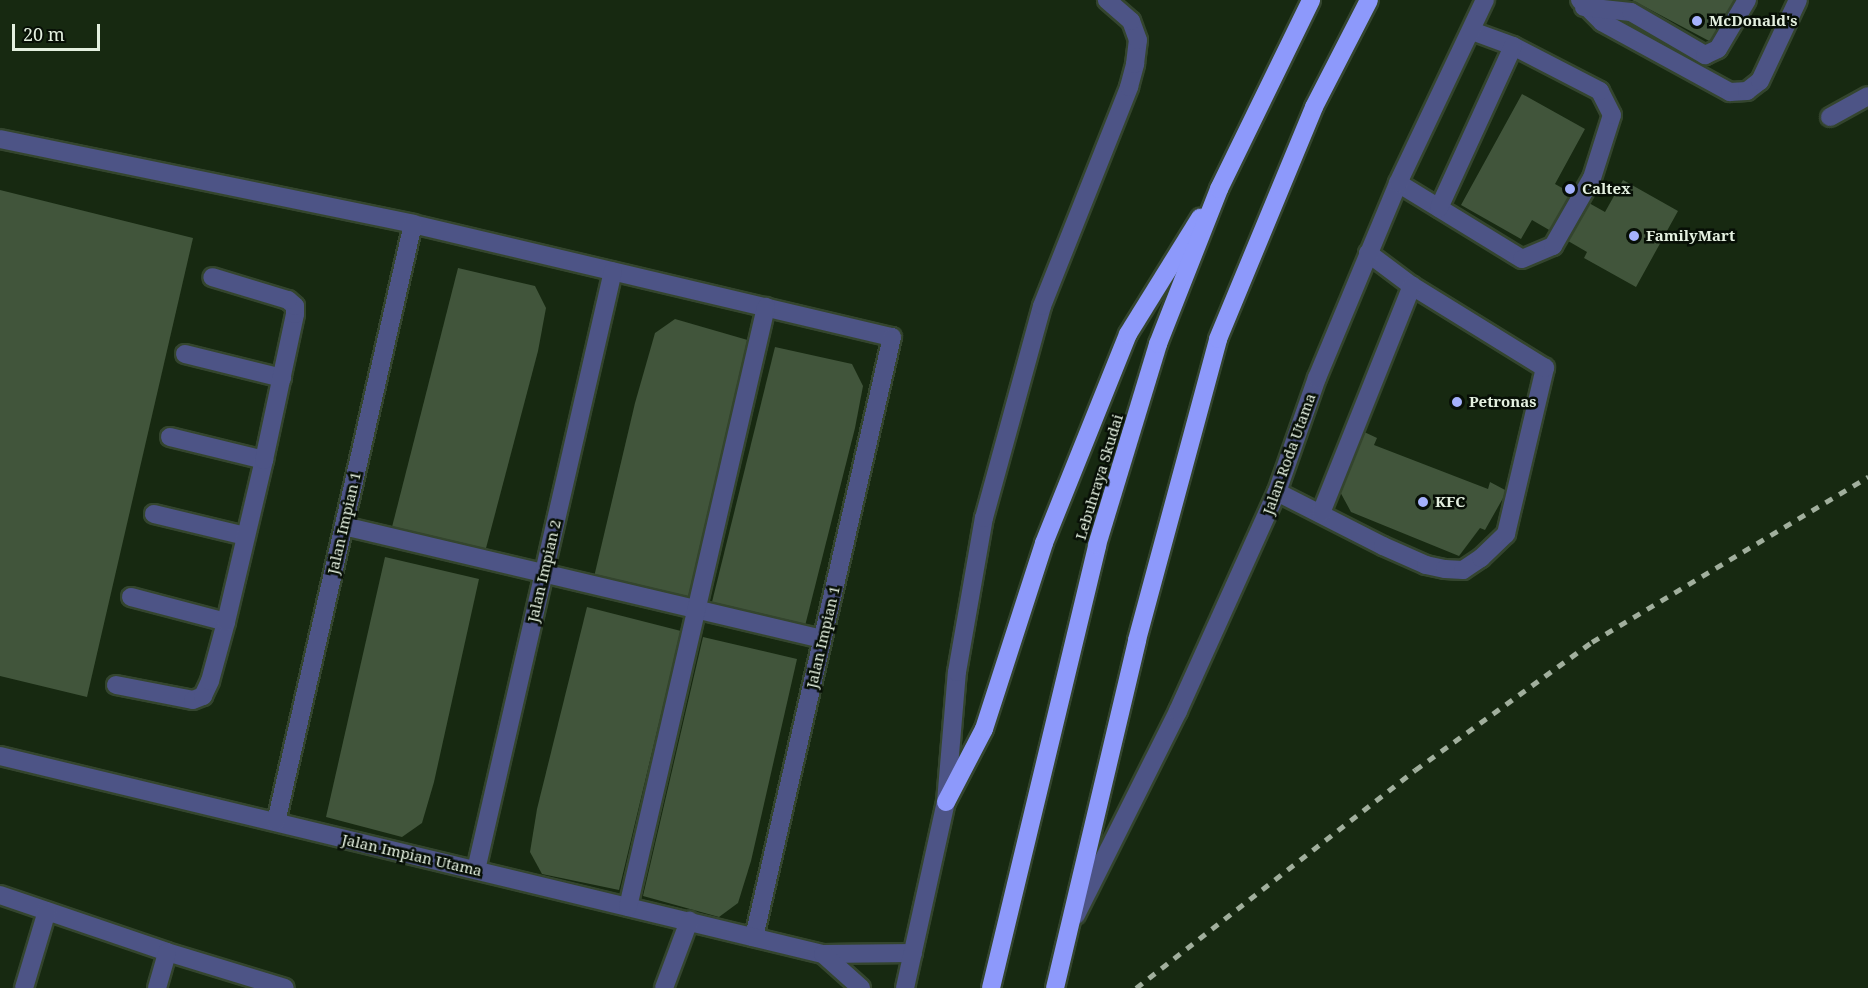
<!DOCTYPE html>
<style>
body{margin:0}
#map{position:relative;width:1868px;height:988px;overflow:hidden;background:#172911;font-family:"Noto Serif",serif}
div>[style]{position:absolute}
[style*='--x']{left:calc(var(--x)*1px);top:calc(var(--y)*1px);width:calc(var(--w)*1px);rotate:calc(var(--a)*1deg)}
.building>*{inset:0;background:#41553b}
.roads{filter:drop-shadow(2px 0 #34452e) drop-shadow(-2px 0 #34452e) drop-shadow(0 2px #34452e) drop-shadow(0 -2px #34452e)}
.minor>*{height:18px;margin:-9px;padding:0 9px;transform-origin:9px;border-radius:9px;background:#4d5486}
.highway>*{height:18px;margin:-9px;padding:0 9px;transform-origin:9px;border-radius:9px;background:#8d99fb}
.rail>*{height:4.5px;margin-top:-2.25px;transform-origin:0;background:repeating-linear-gradient(90deg,#a1af9d 0 8px,transparent 0 16px)}
.dots>*{width:16px;height:16px;translate:-50% -50%;box-sizing:border-box;border:3px solid #070f06;border-radius:50%}
span{translate:-50% -50%;white-space:nowrap;text-align:center;line-height:1.15;-webkit-text-stroke:5px #070f06;paint-order:stroke}
.poi-label{font-size:15px;color:#e4f0e0;font-weight:700}
.left{translate:0 -50%;text-align:left}
.street-label{font-size:15px;color:#e4f0e0}
.scale{position:absolute;left:12px;top:24px;width:88px;height:27px;box-sizing:border-box;border:3px solid #e4f0e0;border-top:0;padding-left:8px;font-size:18px;line-height:21px;white-space:nowrap;color:#e4f0e0;-webkit-text-stroke:4px #070f06;paint-order:stroke}
</style>
<div id="map">
<div class="building">
<div style="clip-path:polygon(1632px 0,1735px 0,1711px 42px)"></div>
<div style="clip-path:polygon(1522px 94px,1585px 129px,1555px 184px,1605px 212px,1623px 180px,1678px 211px,1636px 287px,1584px 258px,1587px 252px,1532px 220px,1521px 239px,1461px 205px)"></div>
<div style="clip-path:polygon(0 190px,193px 238px,87px 697px,0 676px)"></div>
<div style="clip-path:polygon(458px 268px,535px 286px,546px 308px,538px 351px,485px 552px,392px 527px)"></div>
<div style="clip-path:polygon(675px 319px,751px 341px,688px 600px,594px 577px,635px 403px,655px 333px)"></div>
<div style="clip-path:polygon(775px 347px,852px 364px,863px 386px,855px 428px,804px 630px,711px 606px)"></div>
<div style="clip-path:polygon(1360px 430px,1377px 438px,1374px 445px,1488px 489px,1490px 482px,1507px 491px,1485px 530px,1480px 528px,1459px 556px,1351px 512px,1338px 488px)"></div>
<div style="clip-path:polygon(385px 557px,479px 579px,434px 782px,422px 823px,402px 837px,326px 817px)"></div>
<div style="clip-path:polygon(587px 607px,681px 631px,619px 890px,542px 874px,530px 852px,537px 809px)"></div>
<div style="clip-path:polygon(703px 637px,797px 659px,751px 861px,738px 903px,719px 917px,643px 896px)"></div>
</div>
<div class="roads">
<div class="minor">
<div style="--x:1580;--y:0;--w:31;--a:45"></div>
<div style="--x:1602;--y:22;--w:146;--a:28.7"></div>
<div style="--x:1730;--y:92;--w:17;--a:-3"></div>
<div style="--x:1747;--y:91;--w:16;--a:-38"></div>
<div style="--x:1760;--y:81;--w:89;--a:-64.9"></div>
<div style="--x:1584;--y:7;--w:47;--a:6.1"></div>
<div style="--x:1631;--y:12;--w:86;--a:30.2"></div>
<div style="--x:1705;--y:55;--w:14;--a:-25"></div>
<div style="--x:1718;--y:49;--w:57;--a:-59.4"></div>
<div style="--x:1830;--y:117;--w:43;--a:-28.9"></div>
<div style="--x:0;--y:139;--w:422;--a:11.6"></div>
<div style="--x:413;--y:224;--w:492;--a:13.3"></div>
<div style="--x:892;--y:337;--w:616;--a:102.95"></div>
<div style="--x:1398;--y:183;--w:145;--a:31.5"></div>
<div style="--x:1522;--y:259;--w:34;--a:-23"></div>
<div style="--x:1553;--y:246;--w:78;--a:-60.2"></div>
<div style="--x:1592;--y:178;--w:66;--a:-72.4"></div>
<div style="--x:1612;--y:115;--w:27;--a:-117"></div>
<div style="--x:1600;--y:91;--w:98;--a:-152.7"></div>
<div style="--x:1513;--y:46;--w:44;--a:-159.9"></div>
<div style="--x:1439;--y:208;--w:178;--a:-65.4"></div>
<div style="--x:185;--y:354;--w:100;--a:13.9"></div>
<div style="--x:170;--y:437;--w:97;--a:13.7"></div>
<div style="--x:1277;--y:492;--w:119;--a:27"></div>
<div style="--x:1383;--y:546;--w:47;--a:23.8"></div>
<div style="--x:1426;--y:565;--w:19;--a:12"></div>
<div style="--x:1445;--y:569;--w:18;--a:3"></div>
<div style="--x:1463;--y:570;--w:22;--a:-34"></div>
<div style="--x:1481;--y:558;--w:35;--a:-44"></div>
<div style="--x:1506;--y:534;--w:171;--a:-76.8"></div>
<div style="--x:1545;--y:368;--w:156;--a:-148.3"></div>
<div style="--x:1412;--y:286;--w:55;--a:-143.1"></div>
<div style="--x:1321;--y:513;--w:245;--a:-68.2"></div>
<div style="--x:154;--y:514;--w:94;--a:13.6"></div>
<div style="--x:344;--y:526;--w:491;--a:13.3"></div>
<div style="--x:131;--y:597;--w:98;--a:14.7"></div>
<div style="--x:116;--y:685;--w:78;--a:11"></div>
<div style="--x:193;--y:700;--w:11;--a:-22"></div>
<div style="--x:203;--y:696;--w:17;--a:-65"></div>
<div style="--x:210;--y:681;--w:61;--a:-74.8"></div>
<div style="--x:226;--y:622;--w:166;--a:-76.8"></div>
<div style="--x:264;--y:460;--w:149;--a:-78"></div>
<div style="--x:295;--y:314;--w:8;--a:-90"></div>
<div style="--x:295;--y:306;--w:9;--a:-139"></div>
<div style="--x:288;--y:300;--w:79;--a:-163.2"></div>
<div style="--x:0;--y:756;--w:846;--a:13.53"></div>
<div style="--x:823;--y:954;--w:90;--a:-0.6"></div>
<div style="--x:276;--y:822;--w:613;--a:-77.1"></div>
<div style="--x:476;--y:870;--w:614;--a:-77.12"></div>
<div style="--x:0;--y:895;--w:176;--a:18.8"></div>
<div style="--x:167;--y:952;--w:123;--a:17"></div>
<div style="--x:628;--y:907;--w:616;--a:-77.05"></div>
<div style="--x:1076;--y:915;--w:228;--a:-63.4"></div>
<div style="--x:1178;--y:711;--w:240;--a:-65.7"></div>
<div style="--x:1277;--y:492;--w:121;--a:-70.7"></div>
<div style="--x:1317;--y:378;--w:211;--a:-67.4"></div>
<div style="--x:1398;--y:183;--w:203;--a:-64.6"></div>
<div style="--x:823;--y:954;--w:51;--a:41.8"></div>
<div style="--x:24;--y:988;--w:80;--a:-73.4"></div>
<div style="--x:157;--y:988;--w:37;--a:-74"></div>
<div style="--x:664;--y:988;--w:72;--a:-69.5"></div>
<div style="--x:905;--y:988;--w:190;--a:-77.6"></div>
<div style="--x:946;--y:802;--w:130;--a:-85.2"></div>
<div style="--x:957;--y:672;--w:156;--a:-80.1"></div>
<div style="--x:984;--y:518;--w:220;--a:-74.7"></div>
<div style="--x:1042;--y:306;--w:236;--a:-68.3"></div>
<div style="--x:1129;--y:87;--w:24;--a:-75"></div>
<div style="--x:1135;--y:64;--w:24;--a:-83"></div>
<div style="--x:1138;--y:40;--w:20;--a:-110"></div>
<div style="--x:1131;--y:21;--w:32;--a:-139"></div>
</div>
<div class="highway">
<div style="--x:946;--y:802;--w:82;--a:-62.5"></div>
<div style="--x:984;--y:729;--w:195;--a:-72.1"></div>
<div style="--x:1044;--y:543;--w:225;--a:-68.1"></div>
<div style="--x:1128;--y:334;--w:137;--a:-58.2"></div>
<div style="--x:991;--y:988;--w:456;--a:-76.5"></div>
<div style="--x:1097;--y:545;--w:210;--a:-73.1"></div>
<div style="--x:1158;--y:344;--w:167;--a:-68.5"></div>
<div style="--x:1219;--y:189;--w:210;--a:-64"></div>
<div style="--x:1055;--y:988;--w:358;--a:-76.7"></div>
<div style="--x:1137;--y:640;--w:312;--a:-74.9"></div>
<div style="--x:1218;--y:339;--w:251;--a:-67.5"></div>
<div style="--x:1314;--y:107;--w:120;--a:-62.8"></div>
</div>
</div>
<div class="rail">
<div style="--x:1136;--y:988;--w:354;--a:-38"></div>
<div style="--x:1415;--y:770;--w:218;--a:-35.9"></div>
<div style="--x:1592;--y:642;--w:322;--a:-30.9"></div>
</div>
<div class="dots">
<div style="left:1697px;top:21px;background:#a5b1fc"></div>
<div style="left:1570px;top:189px;background:#a5b1fc"></div>
<div style="left:1634px;top:236px;background:#a5b1fc"></div>
<div style="left:1457px;top:402px;background:#a5b1fc"></div>
<div style="left:1423px;top:502px;background:#a5b1fc"></div>
</div>
<div class="poi-label">
<span class="left" style="left:1709px;top:21px">McDonald's</span>
<span class="left" style="left:1582px;top:189px">Caltex</span>
<span class="left" style="left:1646px;top:236px">FamilyMart</span>
<span class="left" style="left:1469px;top:402px">Petronas</span>
<span class="left" style="left:1435px;top:502px">KFC</span>
</div>
<div class="street-label">
<span style="left:1289px;top:454px;rotate:-70deg">Jalan Roda Utama</span>
<span style="left:1099px;top:477px;rotate:-73deg">Lebuhraya Skudai</span>
<span style="left:344px;top:523px;rotate:-77deg">Jalan Impian 1</span>
<span style="left:544px;top:571px;rotate:-77deg">Jalan Impian 2</span>
<span style="left:823px;top:637px;rotate:-77deg">Jalan Impian 1</span>
<span style="left:412px;top:855px;rotate:13deg">Jalan Impian Utama</span>
</div>
<div class="scale">20 m</div>
</div>
